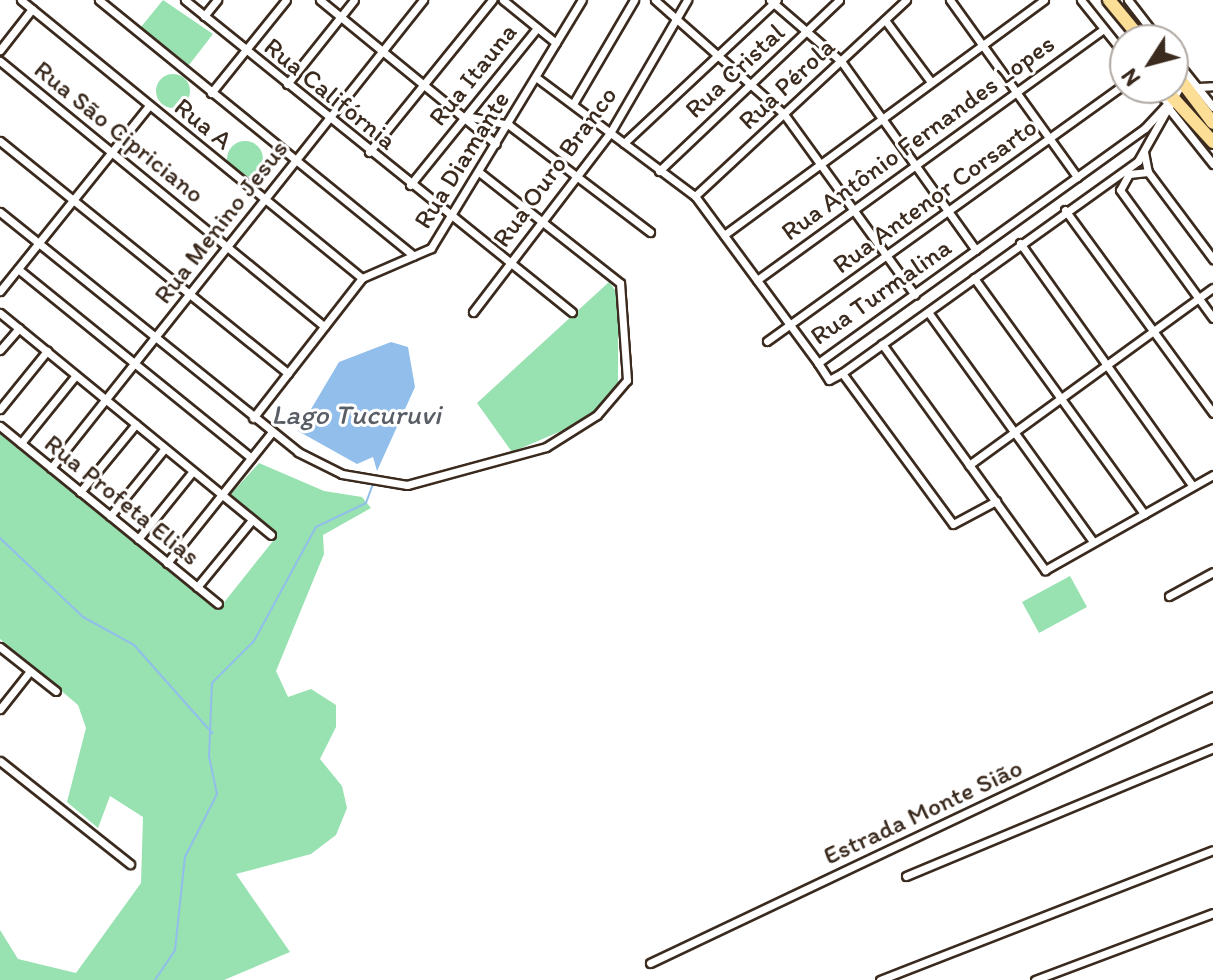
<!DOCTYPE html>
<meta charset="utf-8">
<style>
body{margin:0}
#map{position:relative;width:1213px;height:980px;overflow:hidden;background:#fff;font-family:Itim,sans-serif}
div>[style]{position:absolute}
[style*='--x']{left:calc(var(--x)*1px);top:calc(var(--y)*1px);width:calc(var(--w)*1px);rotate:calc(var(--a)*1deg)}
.green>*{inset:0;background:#98e1b0}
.round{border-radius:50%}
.water>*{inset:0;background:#91beeb}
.stream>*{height:2px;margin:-1px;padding:0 1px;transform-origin:1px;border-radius:1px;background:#91beeb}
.roads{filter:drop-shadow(2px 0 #3b2a1e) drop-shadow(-2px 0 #3b2a1e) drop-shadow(0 2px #3b2a1e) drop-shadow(0 -2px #3b2a1e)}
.minor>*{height:7px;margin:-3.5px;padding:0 3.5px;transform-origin:3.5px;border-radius:3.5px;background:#fff}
.primary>*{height:12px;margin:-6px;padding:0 6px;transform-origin:6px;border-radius:6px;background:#fdde96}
span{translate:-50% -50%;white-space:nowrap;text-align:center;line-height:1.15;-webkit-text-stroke:6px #fff;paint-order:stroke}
.street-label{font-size:26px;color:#3b2a1e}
.water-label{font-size:28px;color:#595e66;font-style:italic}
.north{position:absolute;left:1109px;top:24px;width:80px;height:80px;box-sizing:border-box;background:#fff;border:2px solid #b1aaa5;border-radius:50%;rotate:234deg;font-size:22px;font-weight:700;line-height:32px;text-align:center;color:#3b2a1e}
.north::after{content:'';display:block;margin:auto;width:28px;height:36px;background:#3b2a1e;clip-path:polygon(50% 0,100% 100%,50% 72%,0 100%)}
</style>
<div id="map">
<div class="green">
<div style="clip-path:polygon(163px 0,213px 34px,189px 65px,141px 27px)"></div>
<div class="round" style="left:156px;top:74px;width:34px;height:34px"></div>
<div class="round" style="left:227px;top:141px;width:36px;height:36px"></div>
<div style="clip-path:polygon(609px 282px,618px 294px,618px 392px,580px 423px,512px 452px,477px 403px)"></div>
<div style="clip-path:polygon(0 434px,218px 610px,277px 536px,230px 495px,259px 463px,324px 491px,362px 497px,371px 508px,323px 535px,324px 554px,276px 671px,288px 697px,311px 689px,336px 705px,336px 727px,320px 759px,342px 786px,347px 808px,336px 835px,311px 854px,236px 874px,290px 952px,224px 980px,0 980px,0 930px,18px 959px,76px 973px,141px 883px,143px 817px,110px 796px,98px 828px,67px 802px,86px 728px,78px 705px,0 639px)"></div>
<div style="clip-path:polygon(1070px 576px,1087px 607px,1039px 633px,1022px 602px)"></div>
</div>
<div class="water">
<div style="clip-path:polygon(391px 342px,408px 347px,415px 387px,377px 471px,373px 457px,357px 464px,298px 431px,339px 362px)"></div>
</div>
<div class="stream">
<div style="--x:0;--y:538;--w:115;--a:43.6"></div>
<div style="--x:83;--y:617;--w:58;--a:28.8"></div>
<div style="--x:134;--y:645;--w:118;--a:48.4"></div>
<div style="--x:155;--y:980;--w:36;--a:-56"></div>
<div style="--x:175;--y:950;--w:94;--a:-83.9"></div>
<div style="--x:185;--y:857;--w:71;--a:-63.1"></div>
<div style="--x:217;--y:794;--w:38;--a:-102"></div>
<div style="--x:209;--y:757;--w:74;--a:-87.7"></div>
<div style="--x:212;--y:683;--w:59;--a:-45"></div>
<div style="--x:254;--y:641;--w:130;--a:-61.5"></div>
<div style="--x:316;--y:527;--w:55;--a:-25.6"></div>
<div style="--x:366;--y:503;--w:20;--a:-70"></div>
</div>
<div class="roads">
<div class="minor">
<div style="--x:21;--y:0;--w:440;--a:39.2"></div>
<div style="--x:99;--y:0;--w:405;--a:39.1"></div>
<div style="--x:185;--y:0;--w:497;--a:38.9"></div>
<div style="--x:320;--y:0;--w:227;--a:39.3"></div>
<div style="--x:503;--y:0;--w:68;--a:39.1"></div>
<div style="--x:655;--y:0;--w:172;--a:41.5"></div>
<div style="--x:784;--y:114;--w:223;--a:54.1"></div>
<div style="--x:770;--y:0;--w:94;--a:40.7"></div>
<div style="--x:841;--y:61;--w:232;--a:54.5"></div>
<div style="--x:950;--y:0;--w:218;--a:54.3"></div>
<div style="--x:1081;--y:0;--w:70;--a:51.3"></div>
<div style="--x:1128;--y:0;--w:51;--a:52.2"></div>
<div style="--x:204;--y:16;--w:21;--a:-51"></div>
<div style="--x:885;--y:20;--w:77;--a:53.4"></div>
<div style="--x:0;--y:50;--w:52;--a:-52"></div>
<div style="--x:1173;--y:57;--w:64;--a:51.3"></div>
<div style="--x:0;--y:61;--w:419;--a:39.3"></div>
<div style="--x:537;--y:78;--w:197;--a:36.8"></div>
<div style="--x:695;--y:196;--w:207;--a:53.6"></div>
<div style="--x:818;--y:363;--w:403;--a:-35.7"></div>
<div style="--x:1145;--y:128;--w:40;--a:-47"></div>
<div style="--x:287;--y:84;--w:107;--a:-51.4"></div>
<div style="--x:1153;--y:88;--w:24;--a:45"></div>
<div style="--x:211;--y:93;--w:119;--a:-51.1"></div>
<div style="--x:573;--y:104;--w:121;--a:-59.6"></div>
<div style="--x:1170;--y:110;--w:69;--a:51.5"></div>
<div style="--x:466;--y:116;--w:44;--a:11.8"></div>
<div style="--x:509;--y:125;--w:177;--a:37.2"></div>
<div style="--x:0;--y:141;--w:370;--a:38.9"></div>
<div style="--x:624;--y:143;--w:209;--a:-43.1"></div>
<div style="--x:369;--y:152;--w:196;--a:-51"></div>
<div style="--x:1144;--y:152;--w:20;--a:79"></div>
<div style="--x:1148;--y:172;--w:109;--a:53.2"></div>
<div style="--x:659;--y:171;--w:248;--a:-43.5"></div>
<div style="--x:1148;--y:172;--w:19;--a:174"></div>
<div style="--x:1129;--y:174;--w:18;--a:119"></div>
<div style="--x:1120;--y:190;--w:158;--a:54"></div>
<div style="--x:410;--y:185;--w:202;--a:-51"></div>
<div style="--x:695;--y:196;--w:288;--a:-42.9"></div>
<div style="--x:1065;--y:210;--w:251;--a:53.9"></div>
<div style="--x:0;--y:212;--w:383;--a:38.8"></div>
<div style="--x:298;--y:452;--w:49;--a:26.6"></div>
<div style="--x:342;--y:474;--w:66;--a:9.6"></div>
<div style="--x:407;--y:485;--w:144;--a:-15.3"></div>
<div style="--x:546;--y:447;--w:60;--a:-32.1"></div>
<div style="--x:597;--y:415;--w:46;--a:-49.4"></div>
<div style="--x:627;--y:380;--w:97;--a:-94.1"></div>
<div style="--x:620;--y:283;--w:179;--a:-141.8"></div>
<div style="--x:724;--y:235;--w:397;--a:-36.3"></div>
<div style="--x:1020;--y:243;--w:298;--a:54.6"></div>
<div style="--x:18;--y:269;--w:300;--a:39"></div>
<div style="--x:974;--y:278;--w:291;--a:54.2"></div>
<div style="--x:757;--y:280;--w:428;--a:-35.9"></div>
<div style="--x:0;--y:291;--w:238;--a:-51.2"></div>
<div style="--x:473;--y:312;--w:225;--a:-52.6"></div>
<div style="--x:610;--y:133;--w:154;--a:-59.9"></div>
<div style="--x:928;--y:312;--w:283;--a:54.3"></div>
<div style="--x:0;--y:313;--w:350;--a:39.3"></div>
<div style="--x:767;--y:341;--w:441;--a:-35.7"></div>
<div style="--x:882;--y:344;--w:279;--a:54.2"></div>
<div style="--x:1045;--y:570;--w:193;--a:-29.5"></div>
<div style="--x:0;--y:350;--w:29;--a:-49"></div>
<div style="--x:818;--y:363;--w:20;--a:57"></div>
<div style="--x:829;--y:380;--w:15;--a:-28"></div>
<div style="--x:842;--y:373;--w:364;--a:-35.6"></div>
<div style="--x:1138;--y:161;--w:84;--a:-60.7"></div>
<div style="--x:1179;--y:88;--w:34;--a:-3"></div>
<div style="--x:842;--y:373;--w:187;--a:53.7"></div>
<div style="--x:953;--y:524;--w:49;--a:-28.1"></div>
<div style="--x:0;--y:409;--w:75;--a:-51"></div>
<div style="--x:253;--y:418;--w:177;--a:-52.1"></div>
<div style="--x:362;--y:278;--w:75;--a:-23.5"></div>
<div style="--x:431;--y:248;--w:290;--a:-58.7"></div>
<div style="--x:0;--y:426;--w:281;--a:39.2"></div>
<div style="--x:21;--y:443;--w:87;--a:-51"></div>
<div style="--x:969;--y:465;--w:301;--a:-36"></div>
<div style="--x:51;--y:468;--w:598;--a:-51.52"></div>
<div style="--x:80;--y:492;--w:88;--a:-50.5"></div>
<div style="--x:110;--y:516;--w:87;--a:-51"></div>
<div style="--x:138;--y:539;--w:87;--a:-51"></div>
<div style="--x:167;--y:563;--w:166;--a:-51.3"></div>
<div style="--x:197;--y:587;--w:87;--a:-50.6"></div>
<div style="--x:1169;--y:596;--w:50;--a:-28.6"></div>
<div style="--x:0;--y:647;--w:71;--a:38.2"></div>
<div style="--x:0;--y:709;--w:48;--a:-51.7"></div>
<div style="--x:0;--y:761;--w:166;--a:38.4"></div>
<div style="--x:906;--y:876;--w:333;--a:-22.6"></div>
<div style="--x:650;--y:963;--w:623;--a:-25.37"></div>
<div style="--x:880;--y:980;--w:357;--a:-21.3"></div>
<div style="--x:1035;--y:980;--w:190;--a:-20.6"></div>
</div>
<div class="primary">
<div style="--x:1109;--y:0;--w:52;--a:50.5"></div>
<div style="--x:1173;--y:70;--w:66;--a:53"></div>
<div style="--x:1164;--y:88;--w:73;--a:47.8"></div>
</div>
</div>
<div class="street-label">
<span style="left:735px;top:71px;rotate:-43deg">Rua Cristal</span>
<span style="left:473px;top:75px;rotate:-51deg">Rua Itauna</span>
<span style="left:787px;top:84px;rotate:-43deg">Rua Pérola</span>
<span style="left:330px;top:94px;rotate:39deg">Rua Califórnia</span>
<span style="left:203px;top:124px;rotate:39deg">Rua A</span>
<span style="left:119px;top:132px;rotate:39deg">Rua São Cipriciano</span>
<span style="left:918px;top:138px;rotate:-36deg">Rua Antônio Fernandes Lopes</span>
<span style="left:462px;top:160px;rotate:-58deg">Rua Diamante</span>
<span style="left:555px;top:167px;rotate:-54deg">Rua Ouro Branco</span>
<span style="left:935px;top:196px;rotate:-36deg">Rua Antenor Corsarto</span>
<span style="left:221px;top:222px;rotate:-52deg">Rua Menino Jesus</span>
<span style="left:881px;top:292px;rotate:-35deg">Rua Turmalina</span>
<span style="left:122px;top:500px;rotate:39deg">Rua Profeta Elias</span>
<span style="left:923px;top:812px;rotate:-25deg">Estrada Monte Sião</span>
</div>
<div class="water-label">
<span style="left:356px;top:414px">Lago Tucuruvi</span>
</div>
<div class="north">N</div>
</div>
